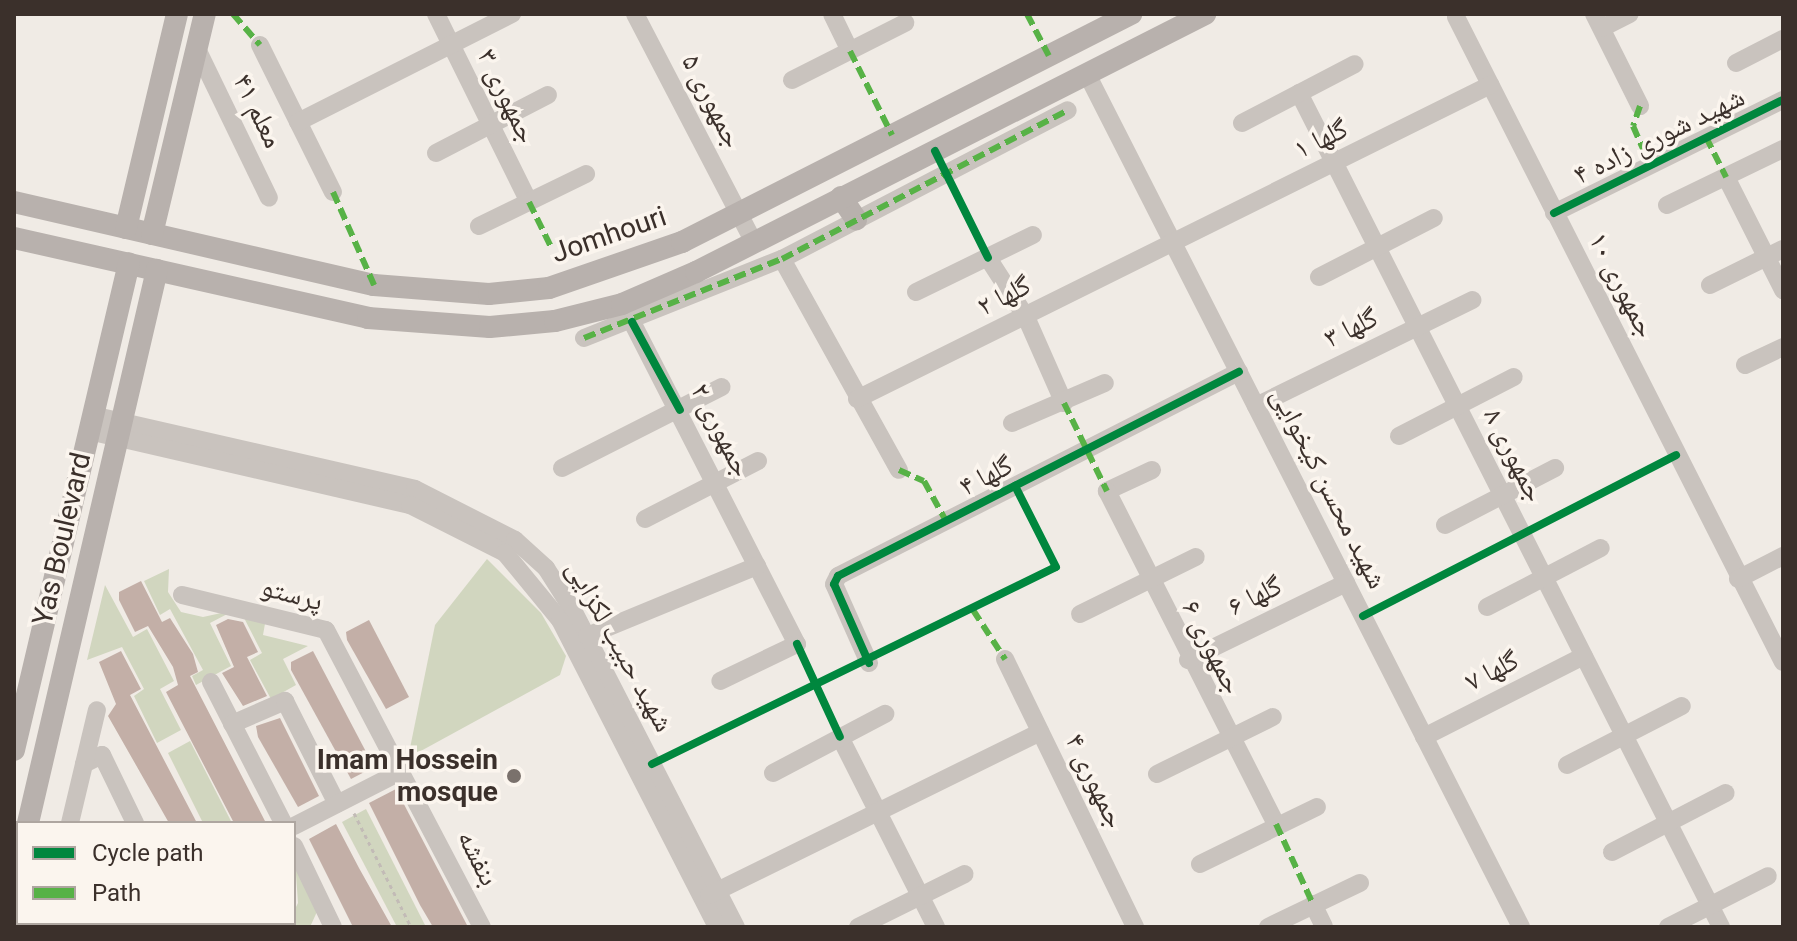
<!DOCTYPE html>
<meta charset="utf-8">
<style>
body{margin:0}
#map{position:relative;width:1797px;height:941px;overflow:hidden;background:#f0ebe5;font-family:Roboto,"Noto Naskh Arabic",sans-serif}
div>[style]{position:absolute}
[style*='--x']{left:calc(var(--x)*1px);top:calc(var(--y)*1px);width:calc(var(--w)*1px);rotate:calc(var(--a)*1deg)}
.green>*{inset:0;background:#d1d6bf}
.building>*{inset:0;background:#c3afa7}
.path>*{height:3px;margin-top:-1.5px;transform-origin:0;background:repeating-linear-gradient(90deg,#c2bbb6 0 4px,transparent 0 8px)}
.minor>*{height:18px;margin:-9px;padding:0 9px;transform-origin:9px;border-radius:9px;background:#c9c3be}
.major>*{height:22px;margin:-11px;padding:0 11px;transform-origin:11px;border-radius:11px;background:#b8b1ad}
.quiet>*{height:6px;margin-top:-3px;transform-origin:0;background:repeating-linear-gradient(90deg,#57b246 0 12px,transparent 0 18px)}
.cycleway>*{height:8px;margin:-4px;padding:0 4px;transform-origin:4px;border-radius:4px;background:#00873e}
.dots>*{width:22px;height:22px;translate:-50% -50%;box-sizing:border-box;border:4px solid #fbf5ee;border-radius:50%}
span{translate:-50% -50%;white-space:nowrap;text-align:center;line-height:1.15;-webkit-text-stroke:7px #fbf5ee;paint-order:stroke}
.street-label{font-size:28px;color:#3b302b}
.poi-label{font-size:28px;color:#3b302b;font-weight:700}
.right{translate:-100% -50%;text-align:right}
.frame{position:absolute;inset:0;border:16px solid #3b302b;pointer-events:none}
.legend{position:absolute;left:16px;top:821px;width:280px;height:104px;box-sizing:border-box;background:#fbf5ee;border:2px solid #aea6a0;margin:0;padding:10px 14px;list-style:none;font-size:24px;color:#3b302b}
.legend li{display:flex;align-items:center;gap:16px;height:40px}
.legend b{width:40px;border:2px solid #aea6a0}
</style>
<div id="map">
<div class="green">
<div style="clip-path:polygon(487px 559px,541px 613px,566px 656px,560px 675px,408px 758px,435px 625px)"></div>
<div style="clip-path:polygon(169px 569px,168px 592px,181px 612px,203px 617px,235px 610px,210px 623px,231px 666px,196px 685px,192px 676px,203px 670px,170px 609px,160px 615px,144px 581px)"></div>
<div style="clip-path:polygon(105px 585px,133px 637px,147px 629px,174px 681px,160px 689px,181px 730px,157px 743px,134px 696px,144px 689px,122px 647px,87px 660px)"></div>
<div style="clip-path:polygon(241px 612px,266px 618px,263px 635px,308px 646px,283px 659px,296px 685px,271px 699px,250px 660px,262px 653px)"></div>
<div style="clip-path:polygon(190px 741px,232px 823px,203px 823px,168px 753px)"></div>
<div style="clip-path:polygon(366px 809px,426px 927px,397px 927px,342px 822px)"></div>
<div style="clip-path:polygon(294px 846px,321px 903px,310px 927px,286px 927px,298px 903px)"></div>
</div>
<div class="building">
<div style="clip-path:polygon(141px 581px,162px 622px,170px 618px,193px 654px,198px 672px,190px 676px,266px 823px,234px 823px,182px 723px,166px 692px,178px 685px,173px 667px,148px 626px,135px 632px,119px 600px,119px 592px)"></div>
<div style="clip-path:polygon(228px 619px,243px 622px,258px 652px,247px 657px,267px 696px,243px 706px,222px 673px,234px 667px,216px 625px)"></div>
<div style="clip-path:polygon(369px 620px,409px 697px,386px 709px,347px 640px,346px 632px)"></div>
<div style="clip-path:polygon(121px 651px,141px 689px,130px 695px,197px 823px,169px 823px,108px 716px,116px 704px,99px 662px)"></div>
<div style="clip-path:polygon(313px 651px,374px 767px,351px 779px,291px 670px,291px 662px)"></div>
<div style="clip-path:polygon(280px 718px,319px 796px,298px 807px,258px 737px,256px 726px)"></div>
<div style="clip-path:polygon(396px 789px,468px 927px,433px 927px,420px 905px,369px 803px)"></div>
<div style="clip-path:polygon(336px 824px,359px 868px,392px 927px,353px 927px,309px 839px)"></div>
</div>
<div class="path">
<div style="--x:354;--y:813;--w:127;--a:63.4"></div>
</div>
<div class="minor">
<div style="--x:436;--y:14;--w:210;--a:63.7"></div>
<div style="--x:635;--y:14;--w:258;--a:62.5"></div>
<div style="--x:832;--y:14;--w:41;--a:64.1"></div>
<div style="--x:1594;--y:14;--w:103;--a:63.4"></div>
<div style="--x:1456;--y:17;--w:723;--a:63.12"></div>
<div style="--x:1602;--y:28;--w:31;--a:-27"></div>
<div style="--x:260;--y:45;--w:164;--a:63.6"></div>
<div style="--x:197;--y:49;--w:165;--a:64.2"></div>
<div style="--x:1736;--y:63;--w:53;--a:-27.1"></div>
<div style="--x:1087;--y:74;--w:957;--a:63.03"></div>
<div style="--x:792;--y:80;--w:127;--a:-26.8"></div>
<div style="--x:1299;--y:93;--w:935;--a:63.16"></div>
<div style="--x:298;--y:122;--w:240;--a:-26.8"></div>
<div style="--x:1242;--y:123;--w:127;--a:-27.6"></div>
<div style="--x:436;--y:153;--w:126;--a:-27.4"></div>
<div style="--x:1726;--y:177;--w:127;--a:63.2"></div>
<div style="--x:1667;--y:205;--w:129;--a:-25.8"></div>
<div style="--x:1554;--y:213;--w:255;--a:-26.3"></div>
<div style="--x:479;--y:226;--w:119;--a:-25.9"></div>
<div style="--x:988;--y:258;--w:70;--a:57.2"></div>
<div style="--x:1026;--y:317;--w:94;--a:66.2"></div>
<div style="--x:782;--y:259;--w:241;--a:61"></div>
<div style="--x:1319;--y:277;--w:129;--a:-27.2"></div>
<div style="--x:1710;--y:285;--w:81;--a:-26.3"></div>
<div style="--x:916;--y:292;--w:130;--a:-26"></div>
<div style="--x:632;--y:322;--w:362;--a:62.9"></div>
<div style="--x:797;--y:644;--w:85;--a:154.3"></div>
<div style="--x:584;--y:338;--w:213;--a:-21.8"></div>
<div style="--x:782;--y:259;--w:322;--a:-27.5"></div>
<div style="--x:1745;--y:365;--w:42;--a:-25.3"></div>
<div style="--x:857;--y:399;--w:707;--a:-26.38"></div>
<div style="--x:1256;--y:406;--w:241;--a:-26.1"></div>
<div style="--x:92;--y:415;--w:331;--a:12.9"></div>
<div style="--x:415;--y:489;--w:112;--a:27"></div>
<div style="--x:515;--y:540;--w:42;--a:42.1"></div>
<div style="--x:546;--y:568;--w:52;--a:57.5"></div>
<div style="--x:574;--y:612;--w:354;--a:62.8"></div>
<div style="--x:1012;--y:423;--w:101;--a:-23.3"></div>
<div style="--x:89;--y:431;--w:329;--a:13"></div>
<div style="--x:410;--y:505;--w:106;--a:26.8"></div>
<div style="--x:505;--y:553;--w:87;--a:50.6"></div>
<div style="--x:560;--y:620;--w:345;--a:62.9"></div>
<div style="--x:1399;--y:436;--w:129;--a:-27.2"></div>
<div style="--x:562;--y:468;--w:179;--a:-26.9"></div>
<div style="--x:1152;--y:470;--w:50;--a:155"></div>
<div style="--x:1107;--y:491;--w:373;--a:63.1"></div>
<div style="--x:645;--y:519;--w:127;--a:-27.2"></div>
<div style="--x:1445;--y:525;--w:124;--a:-27.4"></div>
<div style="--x:1738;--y:579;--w:51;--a:-27.1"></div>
<div style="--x:182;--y:595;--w:148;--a:13.7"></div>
<div style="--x:326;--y:630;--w:335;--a:62.3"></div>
<div style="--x:1487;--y:607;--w:128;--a:-27.4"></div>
<div style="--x:1080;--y:614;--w:129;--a:-26.2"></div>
<div style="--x:587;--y:636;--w:184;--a:-22.4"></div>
<div style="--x:1005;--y:659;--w:298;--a:64.1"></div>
<div style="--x:1188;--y:660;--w:176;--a:-26"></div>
<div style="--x:869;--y:663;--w:86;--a:-113.9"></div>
<div style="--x:834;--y:584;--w:9;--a:-63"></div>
<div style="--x:838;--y:576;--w:450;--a:-27"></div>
<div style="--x:211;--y:682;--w:158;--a:62.9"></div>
<div style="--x:232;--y:724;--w:58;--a:-23.5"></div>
<div style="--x:285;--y:701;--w:115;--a:63.2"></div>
<div style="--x:840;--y:737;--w:213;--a:63.2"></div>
<div style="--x:1424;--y:737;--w:179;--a:-26.9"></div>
<div style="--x:84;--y:764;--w:20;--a:-27"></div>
<div style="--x:102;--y:755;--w:76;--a:64.1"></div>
<div style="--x:1567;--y:765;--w:129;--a:-27.2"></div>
<div style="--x:773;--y:773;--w:127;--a:-27.8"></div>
<div style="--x:1157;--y:774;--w:129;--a:-26.2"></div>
<div style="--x:70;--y:823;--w:116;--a:-76.6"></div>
<div style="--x:294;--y:826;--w:121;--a:-27"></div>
<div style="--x:294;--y:846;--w:90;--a:64.3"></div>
<div style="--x:1612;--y:852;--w:128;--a:-27.4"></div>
<div style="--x:1200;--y:864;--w:130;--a:-26"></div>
<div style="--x:709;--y:895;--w:369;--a:-26.2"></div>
<div style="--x:1313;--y:904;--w:25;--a:64"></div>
<div style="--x:14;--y:921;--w:4;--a:-14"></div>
<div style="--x:53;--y:923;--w:7;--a:16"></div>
<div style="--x:154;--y:923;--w:4;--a:63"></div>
<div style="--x:284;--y:923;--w:4;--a:63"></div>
<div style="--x:95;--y:927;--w:4;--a:-63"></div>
<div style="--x:858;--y:927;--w:119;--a:-26.4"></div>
<div style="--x:1268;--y:927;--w:102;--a:-25.6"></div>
<div style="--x:1668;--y:927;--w:112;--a:-27"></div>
</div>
<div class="major">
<div style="--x:841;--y:197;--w:27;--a:56"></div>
<div style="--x:14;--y:202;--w:369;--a:13"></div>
<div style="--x:374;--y:285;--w:115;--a:4.5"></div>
<div style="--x:489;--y:294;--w:60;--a:-5.7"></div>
<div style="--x:549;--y:288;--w:141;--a:-19.1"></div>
<div style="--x:682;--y:242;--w:504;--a:-26.92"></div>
<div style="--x:126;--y:228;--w:220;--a:-76.6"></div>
<div style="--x:152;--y:234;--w:226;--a:-76.5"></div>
<div style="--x:14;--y:238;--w:363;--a:12.7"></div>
<div style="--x:368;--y:318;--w:122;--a:4.2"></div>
<div style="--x:490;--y:327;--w:65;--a:-5.3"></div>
<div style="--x:555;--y:321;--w:69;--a:-14.2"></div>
<div style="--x:622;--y:304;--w:81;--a:-23.4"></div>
<div style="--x:696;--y:272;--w:571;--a:-26.88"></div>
<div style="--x:14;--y:750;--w:500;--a:-76.71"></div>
<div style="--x:28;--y:823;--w:568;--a:-76.87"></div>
<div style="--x:14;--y:882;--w:17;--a:-77"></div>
</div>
<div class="quiet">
<div style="--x:233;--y:14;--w:41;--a:48.9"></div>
<div style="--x:1027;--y:14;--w:47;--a:62.4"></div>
<div style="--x:850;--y:51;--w:94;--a:63.4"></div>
<div style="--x:1640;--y:106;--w:21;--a:109"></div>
<div style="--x:1633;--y:126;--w:43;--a:66.4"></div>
<div style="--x:1706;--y:137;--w:45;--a:63.4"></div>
<div style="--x:333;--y:192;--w:102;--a:66.2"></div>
<div style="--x:529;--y:202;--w:50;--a:63.9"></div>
<div style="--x:584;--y:338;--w:213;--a:-21.8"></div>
<div style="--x:782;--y:259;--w:322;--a:-27.5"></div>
<div style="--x:1064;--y:403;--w:98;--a:64"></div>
<div style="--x:899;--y:470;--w:27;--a:24"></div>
<div style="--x:924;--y:481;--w:46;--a:61.2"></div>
<div style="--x:973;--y:610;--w:59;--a:56.9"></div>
<div style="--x:1276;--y:824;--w:88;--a:65.2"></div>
</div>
<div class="cycleway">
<div style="--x:935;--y:151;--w:119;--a:63.6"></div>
<div style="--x:1554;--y:213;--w:255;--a:-26.3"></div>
<div style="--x:632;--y:322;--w:100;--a:61.4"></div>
<div style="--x:1363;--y:616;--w:352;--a:-27.2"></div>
<div style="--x:797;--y:644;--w:102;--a:65.2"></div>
<div style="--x:869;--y:663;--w:86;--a:-113.9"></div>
<div style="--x:834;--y:584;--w:9;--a:-63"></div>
<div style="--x:838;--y:576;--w:450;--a:-27"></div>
<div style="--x:652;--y:764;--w:449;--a:-26"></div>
<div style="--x:1056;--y:567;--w:91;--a:-116.8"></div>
</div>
<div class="dots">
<div style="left:514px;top:776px;background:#7a716c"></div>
</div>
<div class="street-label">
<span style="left:507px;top:96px;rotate:64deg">جمهوری ۳</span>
<span style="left:712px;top:101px;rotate:63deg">جمهوری ۵</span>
<span style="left:258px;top:111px;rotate:64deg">معلم ۴۱</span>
<span style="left:1659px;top:136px;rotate:-26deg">شهید شوری زاده ۴</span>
<span style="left:1321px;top:139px;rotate:-26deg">گلها ۱</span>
<span style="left:609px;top:235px;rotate:-19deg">Jomhouri</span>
<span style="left:1622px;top:285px;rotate:63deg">جمهوری ۱۰</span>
<span style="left:1004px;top:296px;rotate:-27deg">گلها ۲</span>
<span style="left:1351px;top:328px;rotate:-26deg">گلها ۳</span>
<span style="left:721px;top:430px;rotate:63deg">جمهوری ۲</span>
<span style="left:1514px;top:455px;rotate:63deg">جمهوری ۸</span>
<span style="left:986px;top:476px;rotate:-27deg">گلها ۴</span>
<span style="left:1329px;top:488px;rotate:63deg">شهید محسن کیخوایی</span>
<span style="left:62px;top:539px;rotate:-77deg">Yas Boulevard</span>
<span style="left:292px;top:594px;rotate:15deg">پرستو</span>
<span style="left:1255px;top:596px;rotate:-26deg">گلها ۶</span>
<span style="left:620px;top:646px;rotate:61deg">شهید حبیب لکزایی</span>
<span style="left:1212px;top:647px;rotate:63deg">جمهوری ۶</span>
<span style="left:1492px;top:671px;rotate:-27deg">گلها ۷</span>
<span style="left:1095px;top:781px;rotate:64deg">جمهوری ۴</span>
<span style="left:478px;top:858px;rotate:63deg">بنفشه</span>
</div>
<div class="poi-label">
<span class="right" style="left:498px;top:776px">Imam Hossein<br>mosque</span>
</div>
<div class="frame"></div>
<ul class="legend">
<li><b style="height:10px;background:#00873e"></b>Cycle path</li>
<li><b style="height:10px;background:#57b246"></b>Path</li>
</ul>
</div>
